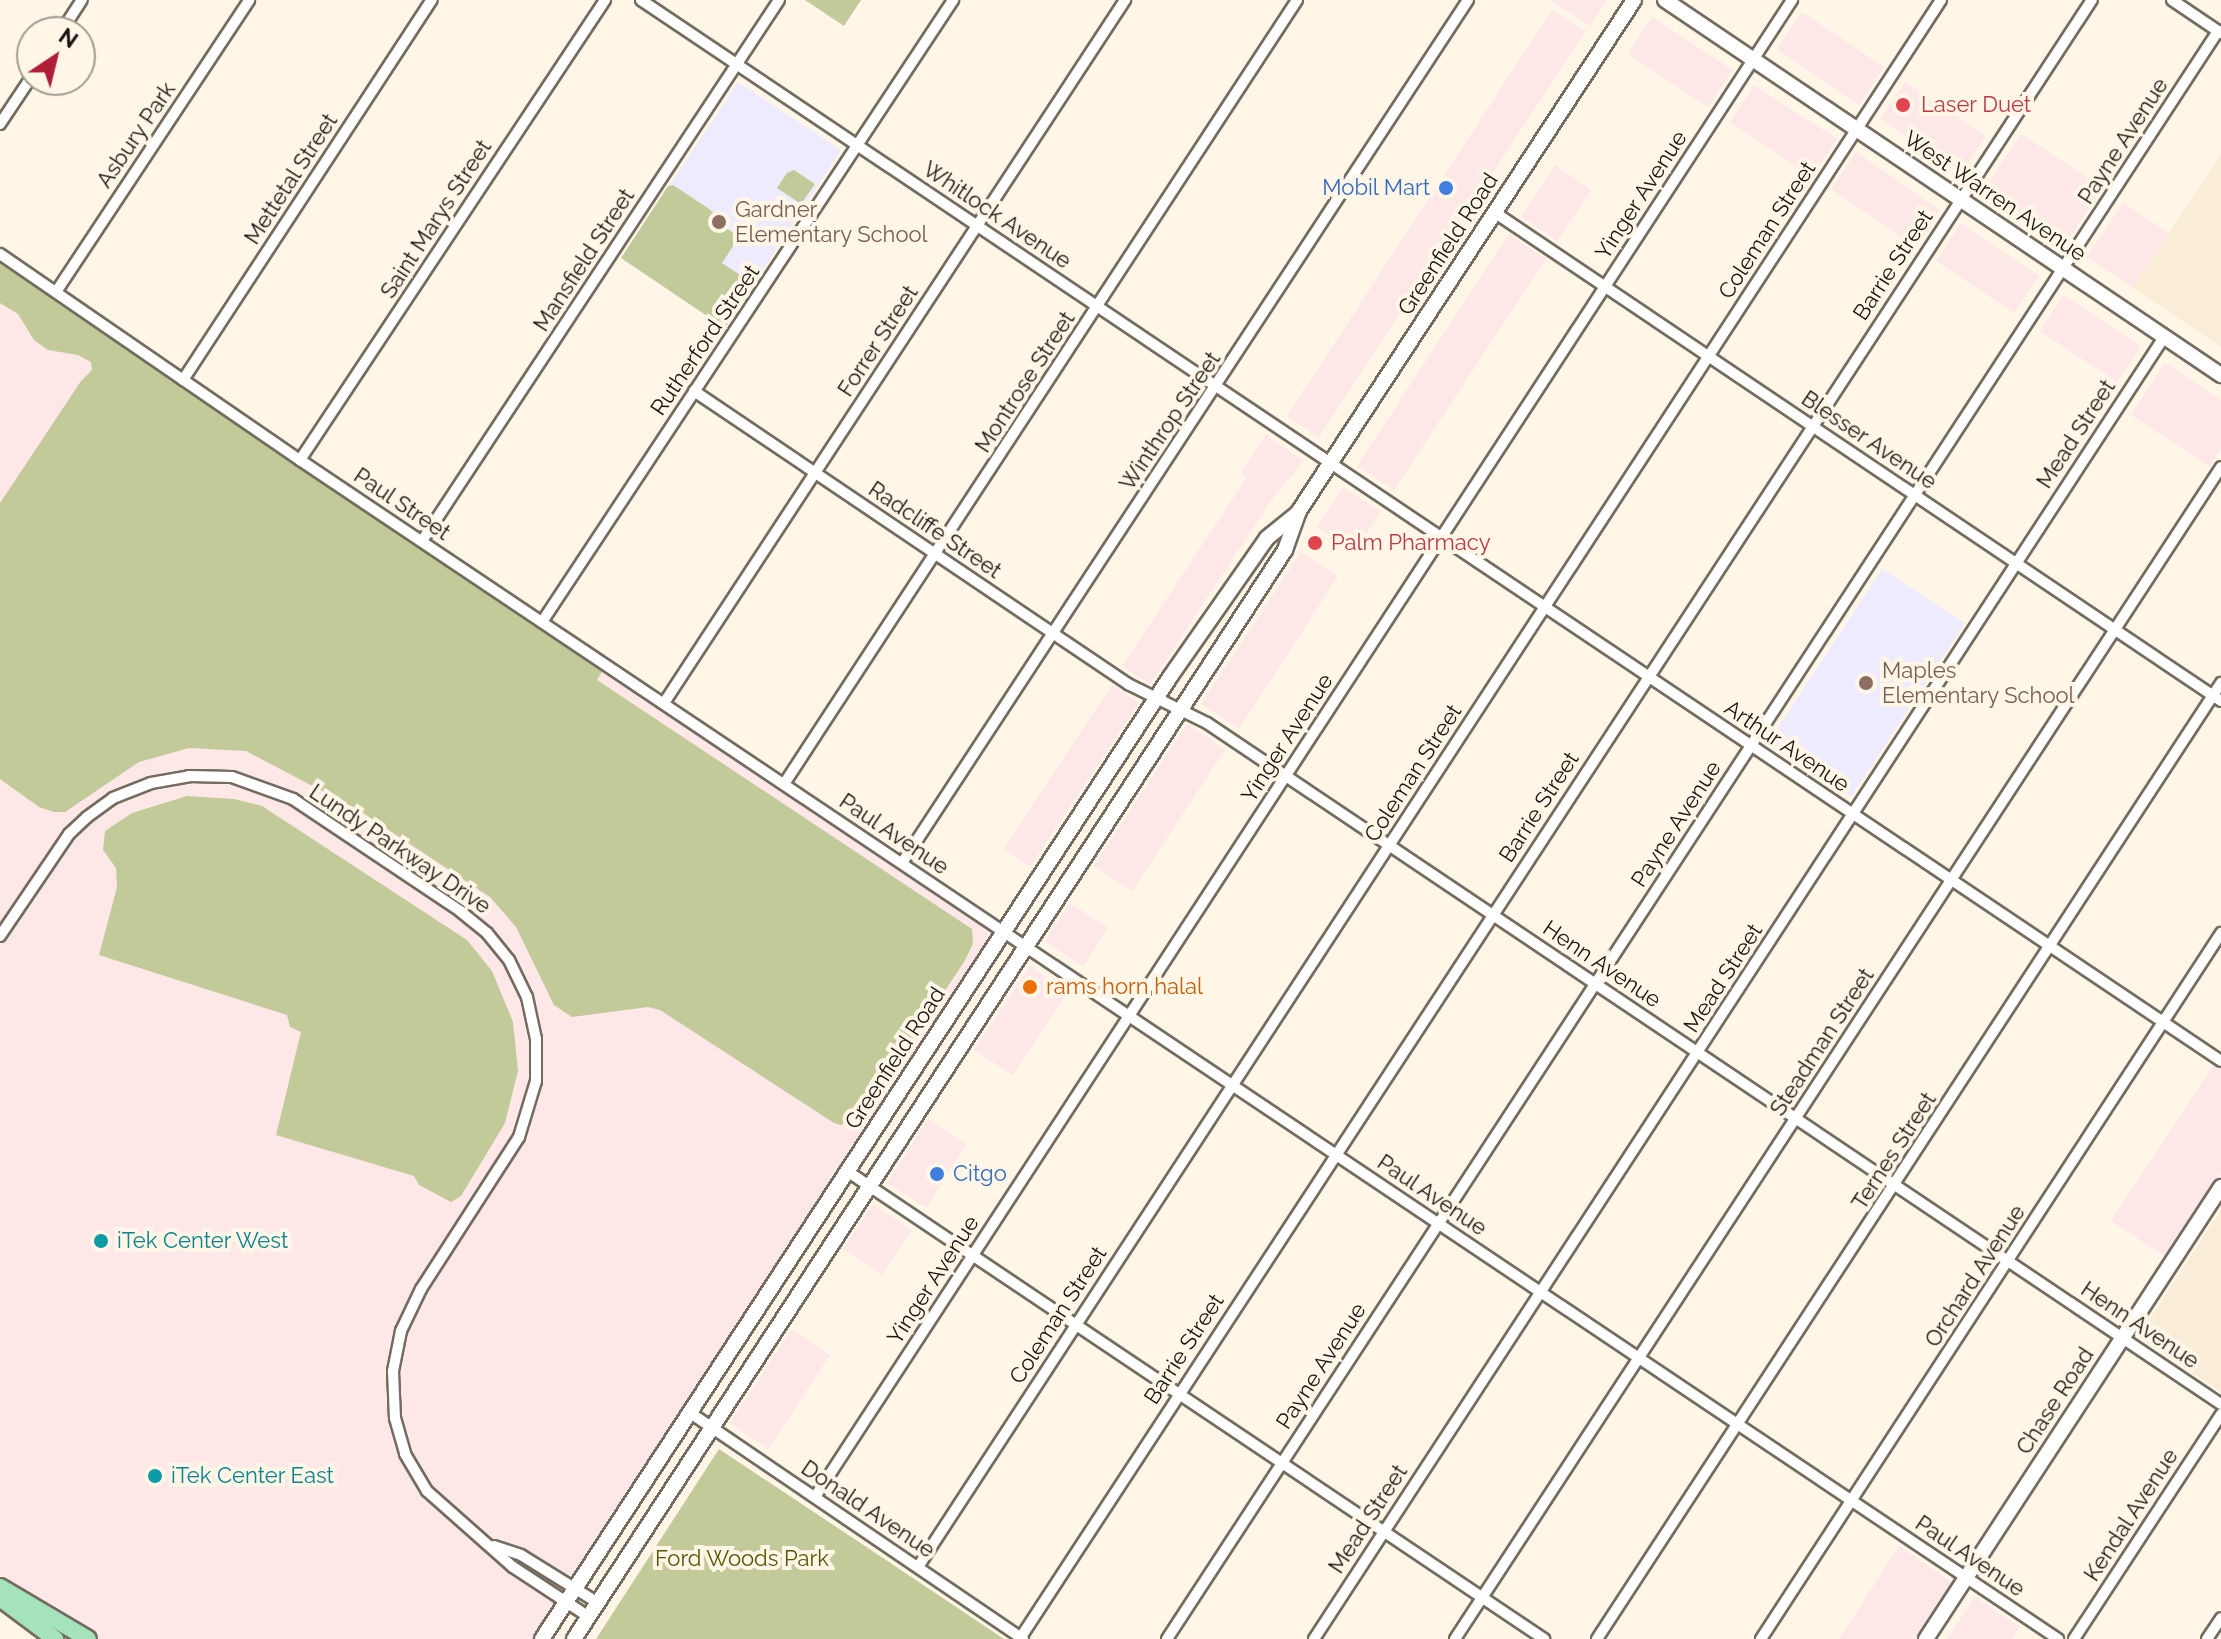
<!DOCTYPE html>
<style>
body{margin:0}
#map{position:relative;width:2221px;height:1639px;overflow:hidden;background:#fff6e8;font-family:Raleway,sans-serif}
div>[style]{position:absolute}
[style*='--x']{left:calc(var(--x)*1px);top:calc(var(--y)*1px);width:calc(var(--w)*1px);rotate:calc(var(--a)*1deg)}
.commercial>*{inset:0;background:#fde7e7}
.built>*{inset:0;background:#f9edd7}
.education>*{inset:0;background:#edebfd}
.green>*{inset:0;background:#c2ca99}
.roads{filter:drop-shadow(2px 0 #736c5f) drop-shadow(-2px 0 #736c5f) drop-shadow(0 2px #736c5f) drop-shadow(0 -2px #736c5f)}
.street>*{height:10px;margin:-5px;padding:0 5px;transform-origin:5px;border-radius:5px;background:#fff}
.secondary>*{height:14px;margin:-7px;padding:0 7px;transform-origin:7px;border-radius:7px;background:#fff}
.primary>*{height:16px;margin:-8px;padding:0 8px;transform-origin:8px;border-radius:8px;background:#a4e3bc}
.dots>*{width:22px;height:22px;translate:-50% -50%;box-sizing:border-box;border:4px solid #fff6e8;border-radius:50%}
span{translate:-50% -50%;white-space:nowrap;text-align:center;line-height:1.15;-webkit-text-stroke:8px #fff6e8;paint-order:stroke}
.health-label{font-size:22px;color:#be3a42}
.left{translate:0 -50%;text-align:left}
.street-label{font-size:22px;color:#191611}
.shop-label{font-size:22px;color:#366cbe}
.right{translate:-100% -50%;text-align:right}
.education-label{font-size:22px;color:#785e54}
.food-label{font-size:22px;color:#c56008}
.culture-label{font-size:22px;color:#0d838f}
.park-label{font-size:22px;color:#525803}
.north{position:absolute;left:16px;top:16px;width:80px;height:80px;box-sizing:border-box;background:#fff6e8;border:2px solid #a39c92;border-radius:50%;rotate:35deg;font-size:22px;font-weight:700;line-height:32px;text-align:center;color:#191611}
.north::after{content:'';display:block;margin:auto;width:28px;height:36px;background:#b01d37;clip-path:polygon(50% 0,100% 100%,50% 72%,0 100%)}
</style>
<div id="map">
<div class="commercial">
<div style="clip-path:polygon(1550px 0,1607px 0,1590px 26px)"></div>
<div style="clip-path:polygon(1552px 10px,1586px 31px,1319px 437px,1287px 416px)"></div>
<div style="clip-path:polygon(1802px 12px,1884px 67px,1859px 105px,1777px 49px)"></div>
<div style="clip-path:polygon(1652px 17px,1733px 70px,1708px 107px,1628px 54px)"></div>
<div style="clip-path:polygon(1905px 82px,1986px 136px,1962px 173px,1880px 119px)"></div>
<div style="clip-path:polygon(1754px 85px,1837px 139px,1812px 177px,1730px 122px)"></div>
<div style="clip-path:polygon(2021px 134px,2103px 188px,2066px 243px,1984px 189px)"></div>
<div style="clip-path:polygon(1856px 152px,1940px 210px,1915px 246px,1831px 189px)"></div>
<div style="clip-path:polygon(1555px 165px,1591px 190px,1557px 241px,1521px 216px)"></div>
<div style="clip-path:polygon(2123px 203px,2169px 233px,2133px 288px,2087px 257px)"></div>
<div style="clip-path:polygon(1961px 223px,2039px 276px,2014px 313px,1936px 261px)"></div>
<div style="clip-path:polygon(1509px 234px,1546px 259px,1394px 490px,1357px 466px)"></div>
<div style="clip-path:polygon(0 267px,973px 916px,989px 935px,988px 942px,534px 1639px,100px 1639px,0 1575px)"></div>
<div style="clip-path:polygon(2064px 295px,2141px 346px,2117px 382px,2040px 331px)"></div>
<div style="clip-path:polygon(2165px 363px,2221px 400px,2221px 449px,2209px 466px,2131px 415px)"></div>
<div style="clip-path:polygon(1266px 435px,1304px 461px,1275px 495px,1150px 684px,1122px 666px,1247px 477px,1241px 472px)"></div>
<div style="clip-path:polygon(1343px 487px,1381px 512px,1355px 551px,1317px 527px)"></div>
<div style="clip-path:polygon(1301px 552px,1338px 576px,1239px 729px,1201px 704px)"></div>
<div style="clip-path:polygon(1112px 685px,1139px 703px,1030px 867px,1003px 849px)"></div>
<div style="clip-path:polygon(1187px 724px,1225px 750px,1132px 891px,1094px 866px)"></div>
<div style="clip-path:polygon(1070px 903px,1108px 928px,1083px 967px,1045px 941px)"></div>
<div style="clip-path:polygon(1030px 966px,1068px 991px,1013px 1075px,974px 1050px)"></div>
<div style="clip-path:polygon(2221px 1054px,2221px 1174px,2166px 1257px,2111px 1221px)"></div>
<div style="clip-path:polygon(928px 1119px,967px 1144px,926px 1208px,887px 1183px)"></div>
<div style="clip-path:polygon(873px 1204px,912px 1230px,882px 1275px,843px 1249px)"></div>
<div style="clip-path:polygon(792px 1329px,830px 1355px,768px 1449px,730px 1423px)"></div>
<div style="clip-path:polygon(1899px 1546px,1952px 1582px,1915px 1639px,1839px 1639px)"></div>
<div style="clip-path:polygon(1975px 1597px,2020px 1627px,2012px 1639px,1947px 1639px)"></div>
</div>
<div class="built">
<div style="clip-path:polygon(2221px 154px,2221px 347px,2133px 288px)"></div>
<div style="clip-path:polygon(2221px 1210px,2221px 1392px,2138px 1337px)"></div>
</div>
<div class="education">
<div style="clip-path:polygon(738px 82px,841px 150px,725px 328px,621px 258px)"></div>
<div style="clip-path:polygon(1882px 569px,1965px 623px,1851px 797px,1768px 743px)"></div>
</div>
<div class="green">
<div style="clip-path:polygon(805px 0,861px 0,844px 26px)"></div>
<div style="clip-path:polygon(794px 170px,815px 184px,801px 204px,777px 188px,787px 173px)"></div>
<div style="clip-path:polygon(673px 185px,709px 209px,720px 218px,718px 222px,739px 237px,722px 263px,754px 284px,725px 328px,621px 258px,668px 186px)"></div>
<div style="clip-path:polygon(0 263px,604px 668px,597px 680px,972px 929px,973px 944px,964px 962px,862px 1115px,841px 1125px,834px 1123px,660px 1010px,648px 1007px,572px 1017px,554px 1005px,516px 927px,490px 897px,360px 811px,246px 751px,189px 748px,139px 762px,65px 812px,54px 812px,39px 807px,0 779px,0 503px,81px 381px,92px 370px,91px 362px,78px 355px,48px 350px,34px 340px,18px 314px,0 303px)"></div>
<div style="clip-path:polygon(187px 796px,234px 799px,262px 806px,467px 940px,492px 971px,513px 1022px,518px 1071px,505px 1123px,461px 1196px,451px 1202px,419px 1185px,414px 1176px,276px 1135px,301px 1032px,290px 1027px,287px 1015px,99px 955px,117px 887px,116px 868px,103px 850px,105px 831px,132px 813px)"></div>
<div style="clip-path:polygon(719px 1449px,868px 1548px,1004px 1639px,596px 1639px)"></div>
</div>
<div class="roads">
<div class="street">
<div style="--x:641;--y:0;--w:1903;--a:33.88"></div>
<div style="--x:2172;--y:0;--w:59;--a:34"></div>
<div style="--x:61;--y:32;--w:38;--a:-57"></div>
<div style="--x:0;--y:124;--w:58;--a:-56.3"></div>
<div style="--x:1494;--y:212;--w:876;--a:33.93"></div>
<div style="--x:0;--y:254;--w:364;--a:34.5"></div>
<div style="--x:300;--y:460;--w:2117;--a:33.85"></div>
<div style="--x:56;--y:292;--w:350;--a:-56.5"></div>
<div style="--x:183;--y:380;--w:454;--a:-56.8"></div>
<div style="--x:694;--y:391;--w:524;--a:34.02"></div>
<div style="--x:1128;--y:684;--w:88;--a:26.3"></div>
<div style="--x:1207;--y:723;--w:1221;--a:33.89"></div>
<div style="--x:300;--y:460;--w:552;--a:-56.45"></div>
<div style="--x:422;--y:541;--w:648;--a:-56.58"></div>
<div style="--x:542;--y:622;--w:746;--a:-56.54"></div>
<div style="--x:664;--y:703;--w:841;--a:-56.74"></div>
<div style="--x:784;--y:784;--w:937;--a:-56.8"></div>
<div style="--x:902;--y:863;--w:1032;--a:-56.74"></div>
<div style="--x:0;--y:936;--w:123;--a:-55.9"></div>
<div style="--x:69;--y:834;--w:25;--a:-43"></div>
<div style="--x:87;--y:817;--w:32;--a:-36"></div>
<div style="--x:113;--y:798;--w:41;--a:-21.5"></div>
<div style="--x:151;--y:783;--w:39;--a:-10"></div>
<div style="--x:189;--y:776;--w:43;--a:1.3"></div>
<div style="--x:232;--y:777;--w:65;--a:19.8"></div>
<div style="--x:293;--y:799;--w:201;--a:33.8"></div>
<div style="--x:460;--y:911;--w:35;--a:39"></div>
<div style="--x:487;--y:933;--w:35;--a:51"></div>
<div style="--x:509;--y:960;--w:41;--a:64.1"></div>
<div style="--x:527;--y:997;--w:43;--a:77.9"></div>
<div style="--x:536;--y:1039;--w:42;--a:90"></div>
<div style="--x:536;--y:1081;--w:59;--a:106.9"></div>
<div style="--x:519;--y:1137;--w:181;--a:122.8"></div>
<div style="--x:421;--y:1289;--w:47;--a:115.5"></div>
<div style="--x:401;--y:1331;--w:41;--a:101.3"></div>
<div style="--x:393;--y:1371;--w:47;--a:87.6"></div>
<div style="--x:395;--y:1418;--w:37;--a:74"></div>
<div style="--x:405;--y:1454;--w:43;--a:59.3"></div>
<div style="--x:427;--y:1491;--w:115;--a:41.5"></div>
<div style="--x:513;--y:1567;--w:91;--a:33.3"></div>
<div style="--x:847;--y:1171;--w:840;--a:33.88"></div>
<div style="--x:689;--y:1412;--w:404;--a:34.2"></div>
<div style="--x:815;--y:1497;--w:1788;--a:-56.87"></div>
<div style="--x:494;--y:1546;--w:28;--a:18"></div>
<div style="--x:521;--y:1555;--w:91;--a:31.9"></div>
<div style="--x:918;--y:1567;--w:1871;--a:-56.86"></div>
<div style="--x:1021;--y:1637;--w:1956;--a:-56.81"></div>
<div style="--x:1167;--y:1639;--w:1921;--a:-56.83"></div>
<div style="--x:1314;--y:1639;--w:1555;--a:-56.86"></div>
<div style="--x:1455;--y:1639;--w:1400;--a:-56.83"></div>
<div style="--x:1597;--y:1639;--w:1142;--a:-56.87"></div>
<div style="--x:1761;--y:1639;--w:843;--a:-56.91"></div>
<div style="--x:2074;--y:1639;--w:269;--a:-56.8"></div>
<div style="--x:2207;--y:1639;--w:25;--a:-56"></div>
</div>
<div class="secondary">
<div style="--x:1665;--y:0;--w:671;--a:34"></div>
<div style="--x:542;--y:1639;--w:1149;--a:-56.86"></div>
<div style="--x:1170;--y:677;--w:169;--a:-55.1"></div>
<div style="--x:1267;--y:538;--w:41;--a:-39.1"></div>
<div style="--x:574;--y:1639;--w:1301;--a:-56.86"></div>
<div style="--x:1285;--y:550;--w:41;--a:-70.3"></div>
<div style="--x:1299;--y:511;--w:611;--a:-56.75"></div>
<div style="--x:1926;--y:1639;--w:540;--a:-56.87"></div>
</div>
<div class="primary">
<div style="--x:0;--y:1587;--w:102;--a:30.6"></div>
<div style="--x:0;--y:1598;--w:69;--a:36.7"></div>
</div>
</div>
<div class="dots">
<div style="left:1903px;top:105px;background:#e0444e"></div>
<div style="left:1446px;top:188px;background:#3f7fe0"></div>
<div style="left:719px;top:222px;background:#8d6e63"></div>
<div style="left:1315px;top:543px;background:#e0444e"></div>
<div style="left:1866px;top:683px;background:#8d6e63"></div>
<div style="left:1030px;top:987px;background:#e8710a"></div>
<div style="left:937px;top:1174px;background:#3f7fe0"></div>
<div style="left:101px;top:1241px;background:#0f9aa8"></div>
<div style="left:155px;top:1476px;background:#0f9aa8"></div>
</div>
<div class="health-label">
<span class="left" style="left:1921px;top:105px">Laser Duet</span>
<span class="left" style="left:1331px;top:543px">Palm Pharmacy</span>
</div>
<div class="street-label">
<span style="left:136px;top:135px;rotate:-56deg">Asbury Park</span>
<span style="left:2123px;top:141px;rotate:-57deg">Payne Avenue</span>
<span style="left:291px;top:179px;rotate:-57deg">Mettetal Street</span>
<span style="left:1641px;top:195px;rotate:-57deg">Yinger Avenue</span>
<span style="left:1995px;top:196px;rotate:34deg">West Warren Avenue</span>
<span style="left:997px;top:215px;rotate:34deg">Whitlock Avenue</span>
<span style="left:436px;top:219px;rotate:-57deg">Saint Marys Street</span>
<span style="left:1767px;top:230px;rotate:-57deg">Coleman Street</span>
<span style="left:1448px;top:244px;rotate:-57deg">Greenfield Road</span>
<span style="left:584px;top:260px;rotate:-57deg">Mansfield Street</span>
<span style="left:1893px;top:265px;rotate:-57deg">Barrie Street</span>
<span style="left:705px;top:340px;rotate:-56deg">Rutherford Street</span>
<span style="left:878px;top:341px;rotate:-57deg">Forrer Street</span>
<span style="left:1025px;top:382px;rotate:-57deg">Montrose Street</span>
<span style="left:1170px;top:421px;rotate:-56deg">Winthrop Street</span>
<span style="left:2076px;top:434px;rotate:-57deg">Mead Street</span>
<span style="left:1869px;top:440px;rotate:34deg">Blesser Avenue</span>
<span style="left:402px;top:504px;rotate:34deg">Paul Street</span>
<span style="left:935px;top:530px;rotate:34deg">Radcliffe Street</span>
<span style="left:1287px;top:738px;rotate:-57deg">Yinger Avenue</span>
<span style="left:1787px;top:746px;rotate:34deg">Arthur Avenue</span>
<span style="left:1413px;top:773px;rotate:-57deg">Coleman Street</span>
<span style="left:1539px;top:807px;rotate:-57deg">Barrie Street</span>
<span style="left:1676px;top:824px;rotate:-57deg">Payne Avenue</span>
<span style="left:894px;top:834px;rotate:34deg">Paul Avenue</span>
<span style="left:400px;top:849px;rotate:34deg">Lundy Parkway Drive</span>
<span style="left:1602px;top:964px;rotate:34deg">Henn Avenue</span>
<span style="left:1723px;top:978px;rotate:-57deg">Mead Street</span>
<span style="left:1822px;top:1042px;rotate:-57deg">Steadman Street</span>
<span style="left:895px;top:1058px;rotate:-57deg">Greenfield Road</span>
<span style="left:1894px;top:1151px;rotate:-57deg">Ternes Street</span>
<span style="left:1432px;top:1195px;rotate:34deg">Paul Avenue</span>
<span style="left:1975px;top:1276px;rotate:-57deg">Orchard Avenue</span>
<span style="left:933px;top:1280px;rotate:-57deg">Yinger Avenue</span>
<span style="left:1058px;top:1315px;rotate:-57deg">Coleman Street</span>
<span style="left:2140px;top:1325px;rotate:34deg">Henn Avenue</span>
<span style="left:1184px;top:1349px;rotate:-57deg">Barrie Street</span>
<span style="left:1321px;top:1366px;rotate:-57deg">Payne Avenue</span>
<span style="left:2055px;top:1401px;rotate:-57deg">Chase Road</span>
<span style="left:868px;top:1509px;rotate:34deg">Donald Avenue</span>
<span style="left:2131px;top:1515px;rotate:-57deg">Kendal Avenue</span>
<span style="left:1368px;top:1519px;rotate:-57deg">Mead Street</span>
<span style="left:1970px;top:1556px;rotate:34deg">Paul Avenue</span>
</div>
<div class="shop-label">
<span class="right" style="left:1430px;top:188px">Mobil Mart</span>
<span class="left" style="left:953px;top:1174px">Citgo</span>
</div>
<div class="education-label">
<span class="left" style="left:735px;top:222px">Gardner<br>Elementary School</span>
<span class="left" style="left:1882px;top:683px">Maples<br>Elementary School</span>
</div>
<div class="food-label">
<span class="left" style="left:1046px;top:987px">rams horn halal</span>
</div>
<div class="culture-label">
<span class="left" style="left:117px;top:1241px">iTek Center West</span>
<span class="left" style="left:171px;top:1476px">iTek Center East</span>
</div>
<div class="park-label">
<span style="left:742px;top:1559px">Ford Woods Park</span>
</div>
<div class="north">N</div>
</div>
